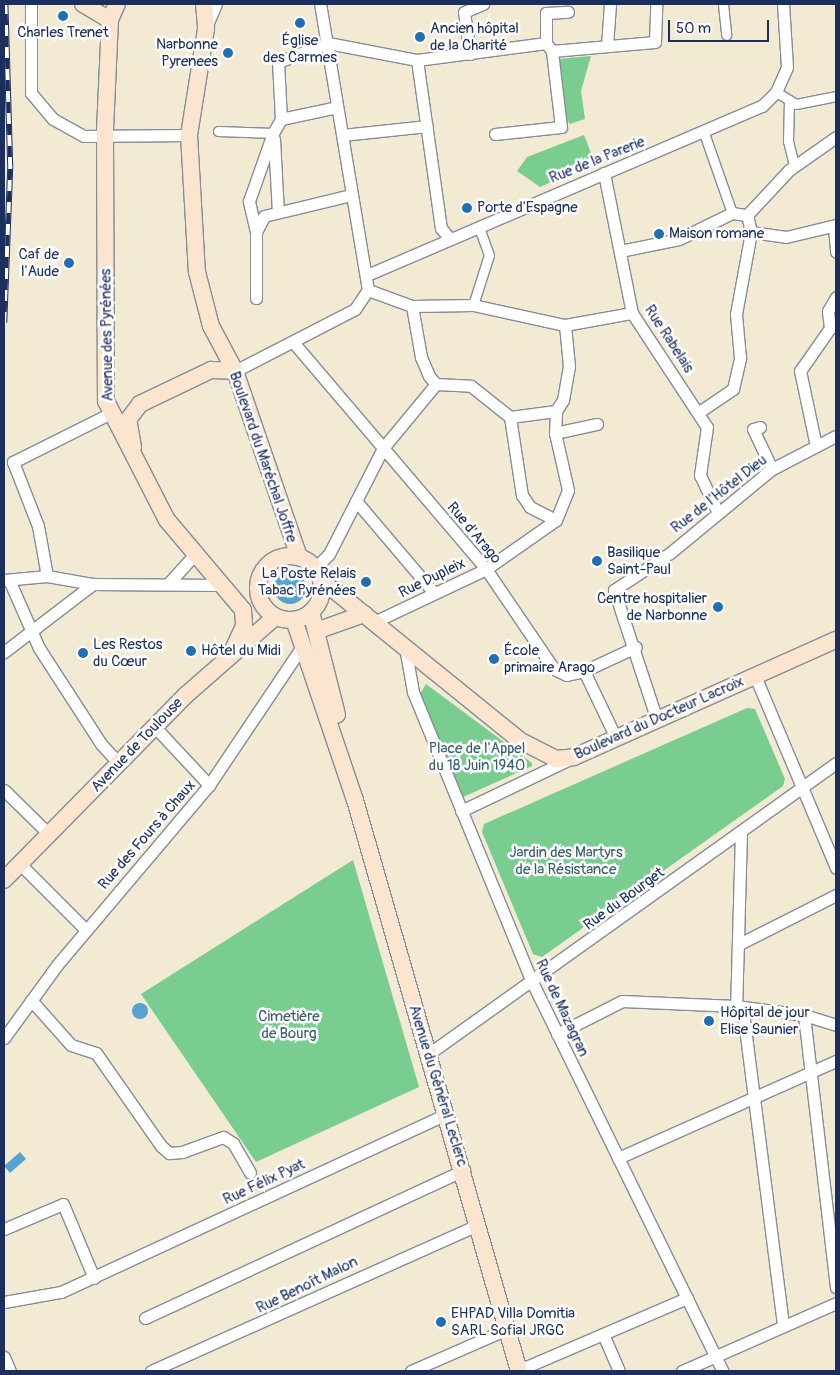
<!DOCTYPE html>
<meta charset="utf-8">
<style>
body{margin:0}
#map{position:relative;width:840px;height:1375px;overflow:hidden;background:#f2ead3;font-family:Pangolin,sans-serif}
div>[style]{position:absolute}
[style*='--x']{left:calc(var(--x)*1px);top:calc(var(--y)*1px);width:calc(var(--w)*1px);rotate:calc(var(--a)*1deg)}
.green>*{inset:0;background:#79cd90}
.water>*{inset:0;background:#59a2d0}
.round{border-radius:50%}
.minor-tunnel>*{height:11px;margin-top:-5.5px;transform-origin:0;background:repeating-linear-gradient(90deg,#c7c5bc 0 11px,transparent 0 16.5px)}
.roads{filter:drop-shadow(1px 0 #868c98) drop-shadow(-1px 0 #868c98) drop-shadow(0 1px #868c98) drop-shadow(0 -1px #868c98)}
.pedestrian>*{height:9px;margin:-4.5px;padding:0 4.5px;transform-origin:4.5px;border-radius:4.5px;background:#fff}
.minor>*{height:11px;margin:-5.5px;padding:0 5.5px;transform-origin:5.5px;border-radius:5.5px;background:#fff}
.secondary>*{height:16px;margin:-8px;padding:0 8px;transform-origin:8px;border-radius:8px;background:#fce5cf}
.secondary>.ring{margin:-8px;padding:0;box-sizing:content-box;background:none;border:16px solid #fce5cf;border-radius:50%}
.rail>*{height:5.5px;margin-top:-2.75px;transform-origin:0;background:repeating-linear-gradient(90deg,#fff 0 11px,#1b2f5e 0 22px);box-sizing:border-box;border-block:1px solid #1b2f5e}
.dots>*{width:14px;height:14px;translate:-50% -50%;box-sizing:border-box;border:2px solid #fff;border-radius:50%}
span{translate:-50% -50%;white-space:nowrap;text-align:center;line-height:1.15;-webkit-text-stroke:5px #fff;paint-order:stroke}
.poi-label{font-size:15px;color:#1b2f5e}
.left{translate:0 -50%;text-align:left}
.right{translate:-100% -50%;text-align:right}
.street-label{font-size:15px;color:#1b2f5e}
.park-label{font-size:15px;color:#375e6d}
.frame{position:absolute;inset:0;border:5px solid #1b2f5e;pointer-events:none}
.scale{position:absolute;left:668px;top:20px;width:101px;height:22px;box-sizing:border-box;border:2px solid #1b2f5e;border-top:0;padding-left:6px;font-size:15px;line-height:18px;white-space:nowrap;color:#1b2f5e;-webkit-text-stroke:4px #fff;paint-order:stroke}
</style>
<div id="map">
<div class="green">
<div style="clip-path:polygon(591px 56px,581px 91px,585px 119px,570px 124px,564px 116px,558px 59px)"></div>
<div style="clip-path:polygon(584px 135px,595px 163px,540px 187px,517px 171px,527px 157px)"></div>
<div style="clip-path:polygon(426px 684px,532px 763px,532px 766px,463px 797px,420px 694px)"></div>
<div style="clip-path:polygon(747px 708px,755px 709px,785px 779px,783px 786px,542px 957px,533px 954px,482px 832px,484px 824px)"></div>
<div style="clip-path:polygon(353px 860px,419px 1087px,256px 1162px,141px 994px)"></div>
</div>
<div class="water">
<div class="round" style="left:274px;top:572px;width:32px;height:32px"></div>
<div class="round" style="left:132px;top:1003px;width:16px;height:16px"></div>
<div style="clip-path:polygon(20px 1152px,26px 1159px,10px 1173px,4px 1166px)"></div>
</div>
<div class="minor-tunnel">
<div style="--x:250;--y:1172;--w:19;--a:65"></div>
</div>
<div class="roads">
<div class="pedestrian">
<div style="--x:723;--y:4;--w:31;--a:84"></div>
<div style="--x:776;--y:92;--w:23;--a:31"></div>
<div style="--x:796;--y:104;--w:41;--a:-11.3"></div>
<div style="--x:789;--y:100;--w:41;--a:91.4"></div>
<div style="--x:788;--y:141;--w:25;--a:76"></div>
<div style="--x:218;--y:131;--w:55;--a:2.1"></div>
<div style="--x:704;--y:133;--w:85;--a:70.7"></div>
<div style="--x:473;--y:305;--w:52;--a:-72.3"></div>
<div style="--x:489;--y:255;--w:29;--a:-110"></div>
</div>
<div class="minor">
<div style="--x:31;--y:4;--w:89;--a:90"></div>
<div style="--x:31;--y:93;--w:34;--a:50"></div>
<div style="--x:53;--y:119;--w:35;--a:29"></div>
<div style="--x:84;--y:136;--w:105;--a:-0.5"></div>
<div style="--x:207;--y:25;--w:23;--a:-67"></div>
<div style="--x:328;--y:43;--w:91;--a:10.8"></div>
<div style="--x:417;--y:60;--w:130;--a:-7.5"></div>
<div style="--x:546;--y:43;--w:10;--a:53"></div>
<div style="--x:552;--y:51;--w:103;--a:-5"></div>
<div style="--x:655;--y:42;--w:38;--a:-88"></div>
<div style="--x:546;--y:43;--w:30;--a:-90"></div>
<div style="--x:546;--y:13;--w:22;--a:-3"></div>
<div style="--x:607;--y:46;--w:42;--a:-85.9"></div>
<div style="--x:470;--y:54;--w:42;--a:-98.1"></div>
<div style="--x:464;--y:12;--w:21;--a:-23"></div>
<div style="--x:417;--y:60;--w:170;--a:81.9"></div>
<div style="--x:441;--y:228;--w:14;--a:51"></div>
<div style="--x:281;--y:119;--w:57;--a:-93"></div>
<div style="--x:278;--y:62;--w:53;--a:-20.8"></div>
<div style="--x:495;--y:134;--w:66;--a:-6.1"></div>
<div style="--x:561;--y:127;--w:77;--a:-96.8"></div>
<div style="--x:343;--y:135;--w:84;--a:-6.1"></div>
<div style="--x:274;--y:139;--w:73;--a:86.9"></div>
<div style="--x:604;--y:173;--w:143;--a:78.7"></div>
<div style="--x:632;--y:313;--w:136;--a:56.7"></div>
<div style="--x:707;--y:427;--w:49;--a:98.3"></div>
<div style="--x:700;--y:475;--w:42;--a:64.7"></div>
<div style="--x:834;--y:227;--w:25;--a:85"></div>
<div style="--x:256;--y:232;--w:18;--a:-63"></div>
<div style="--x:264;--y:216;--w:89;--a:-13.6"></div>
<div style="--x:751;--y:232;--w:35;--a:8"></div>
<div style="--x:786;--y:237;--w:51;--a:-13.5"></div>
<div style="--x:620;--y:251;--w:60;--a:-11.5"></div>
<div style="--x:679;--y:239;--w:59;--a:-26.1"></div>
<div style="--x:732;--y:213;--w:15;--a:8"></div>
<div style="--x:747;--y:215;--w:62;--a:-47"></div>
<div style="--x:789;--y:170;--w:57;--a:-35.1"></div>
<div style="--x:367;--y:275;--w:430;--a:-23.2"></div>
<div style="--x:762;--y:106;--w:20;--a:-45"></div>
<div style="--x:776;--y:92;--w:27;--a:-66"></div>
<div style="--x:787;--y:67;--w:63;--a:-93.6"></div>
<div style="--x:368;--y:290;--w:47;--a:20"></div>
<div style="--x:412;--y:306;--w:61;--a:-0.9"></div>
<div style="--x:473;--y:305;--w:94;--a:12.3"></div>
<div style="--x:565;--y:325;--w:68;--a:-10.2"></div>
<div style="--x:256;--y:298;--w:66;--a:-90"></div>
<div style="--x:256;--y:232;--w:32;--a:-103"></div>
<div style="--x:249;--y:201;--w:72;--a:-70.6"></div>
<div style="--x:273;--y:133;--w:16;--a:-60"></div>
<div style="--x:281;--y:119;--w:57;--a:-12.1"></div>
<div style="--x:412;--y:306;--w:52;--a:80"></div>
<div style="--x:421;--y:357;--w:21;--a:67"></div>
<div style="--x:429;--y:376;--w:11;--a:49"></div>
<div style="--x:436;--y:384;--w:35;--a:3"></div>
<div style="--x:471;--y:386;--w:50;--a:38.5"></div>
<div style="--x:510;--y:417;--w:79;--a:81.3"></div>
<div style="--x:522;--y:495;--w:14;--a:56"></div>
<div style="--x:530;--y:507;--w:29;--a:27"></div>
<div style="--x:293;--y:342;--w:298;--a:49.6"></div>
<div style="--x:486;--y:569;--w:121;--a:55.8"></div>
<div style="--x:554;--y:669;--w:14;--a:25"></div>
<div style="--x:567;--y:675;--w:17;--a:-13"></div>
<div style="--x:584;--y:671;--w:57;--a:-24.8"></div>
<div style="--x:235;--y:371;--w:135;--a:-27.3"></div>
<div style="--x:355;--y:309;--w:23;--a:-56"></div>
<div style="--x:368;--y:290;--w:290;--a:-99.5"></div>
<div style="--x:699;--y:412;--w:41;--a:-34.1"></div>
<div style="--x:733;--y:389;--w:32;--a:-77"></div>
<div style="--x:740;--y:358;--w:44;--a:-95.2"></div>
<div style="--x:736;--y:314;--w:83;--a:-79.6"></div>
<div style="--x:751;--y:232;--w:17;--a:-103"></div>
<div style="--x:510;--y:417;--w:46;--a:-7.4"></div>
<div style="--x:760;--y:427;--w:7;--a:164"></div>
<div style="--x:753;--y:429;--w:44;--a:64.6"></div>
<div style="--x:555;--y:433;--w:43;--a:-12.1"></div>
<div style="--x:816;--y:446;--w:77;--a:-102"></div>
<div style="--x:800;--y:371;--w:52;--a:-55.1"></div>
<div style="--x:830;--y:328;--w:17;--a:-97"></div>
<div style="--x:828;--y:311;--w:16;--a:-60"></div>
<div style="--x:356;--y:501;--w:121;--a:49.7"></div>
<div style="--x:315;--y:568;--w:20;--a:-45"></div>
<div style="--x:329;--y:554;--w:119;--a:-63"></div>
<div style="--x:383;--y:448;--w:83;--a:-50.4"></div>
<div style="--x:47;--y:576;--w:51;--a:-100.2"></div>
<div style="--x:38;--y:526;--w:69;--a:-111.3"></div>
<div style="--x:13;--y:462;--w:107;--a:-26.6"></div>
<div style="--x:4;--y:580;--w:43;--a:-5.3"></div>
<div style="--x:47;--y:576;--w:47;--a:9.9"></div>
<div style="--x:93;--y:584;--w:128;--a:0.4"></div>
<div style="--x:10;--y:582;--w:72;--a:66.3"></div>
<div style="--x:39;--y:648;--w:114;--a:57.1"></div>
<div style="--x:101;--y:744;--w:26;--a:47"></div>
<div style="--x:168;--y:584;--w:38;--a:-48"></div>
<div style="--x:374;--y:622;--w:124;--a:-25.3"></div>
<div style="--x:486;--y:569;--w:85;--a:-35"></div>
<div style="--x:556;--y:520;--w:32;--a:-68"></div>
<div style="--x:568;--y:490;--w:58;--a:-102.8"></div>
<div style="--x:555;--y:433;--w:22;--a:-87"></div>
<div style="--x:556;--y:411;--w:13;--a:-58"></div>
<div style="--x:563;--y:400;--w:35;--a:-80"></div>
<div style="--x:569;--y:366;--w:41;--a:-95.6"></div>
<div style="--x:405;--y:647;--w:46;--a:79.9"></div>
<div style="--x:413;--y:692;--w:316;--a:67.7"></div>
<div style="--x:533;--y:984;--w:431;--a:63.9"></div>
<div style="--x:4;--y:652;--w:112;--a:-37.4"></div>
<div style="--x:584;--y:671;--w:74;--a:64.5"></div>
<div style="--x:755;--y:676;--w:208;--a:67.1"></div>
<div style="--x:657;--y:720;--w:137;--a:-108.3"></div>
<div style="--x:614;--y:590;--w:67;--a:-33.5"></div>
<div style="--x:670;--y:553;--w:132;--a:-39.5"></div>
<div style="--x:772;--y:469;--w:72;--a:-27.3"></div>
<div style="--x:154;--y:726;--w:81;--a:47"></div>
<div style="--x:4;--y:790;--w:63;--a:44.4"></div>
<div style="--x:461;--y:811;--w:119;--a:-25.5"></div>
<div style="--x:741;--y:832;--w:174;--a:91.6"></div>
<div style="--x:736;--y:1006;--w:16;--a:60"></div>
<div style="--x:744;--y:1020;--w:308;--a:82.7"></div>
<div style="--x:20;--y:864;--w:93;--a:45"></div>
<div style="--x:739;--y:944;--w:109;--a:-26.8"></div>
<div style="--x:31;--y:1000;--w:60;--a:48.4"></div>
<div style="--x:71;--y:1045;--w:26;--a:18"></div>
<div style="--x:96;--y:1053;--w:113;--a:55"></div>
<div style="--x:161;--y:1146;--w:11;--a:41"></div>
<div style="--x:169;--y:1153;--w:13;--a:-4"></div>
<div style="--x:182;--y:1152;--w:44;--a:-20.1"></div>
<div style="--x:223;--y:1137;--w:12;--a:31"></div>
<div style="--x:233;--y:1143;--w:34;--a:60"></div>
<div style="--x:804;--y:1015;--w:274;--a:83.3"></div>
<div style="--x:557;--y:1034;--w:73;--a:-26.9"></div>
<div style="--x:622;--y:1001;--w:114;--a:2.5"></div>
<div style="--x:736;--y:1006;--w:69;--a:7.5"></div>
<div style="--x:804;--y:1015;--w:34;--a:17"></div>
<div style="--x:4;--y:1038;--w:90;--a:-54"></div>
<div style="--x:57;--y:965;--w:236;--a:-49.8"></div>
<div style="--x:209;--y:785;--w:169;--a:-56.1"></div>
<div style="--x:427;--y:1055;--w:503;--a:-35.52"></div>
<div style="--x:618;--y:1158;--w:239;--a:-24"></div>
<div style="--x:4;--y:1229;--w:64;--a:-23"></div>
<div style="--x:63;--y:1204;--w:80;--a:67.3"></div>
<div style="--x:4;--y:1302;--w:58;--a:-10"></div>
<div style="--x:61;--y:1292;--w:424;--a:-24.8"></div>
<div style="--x:145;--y:1318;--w:352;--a:-24.9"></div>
<div style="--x:603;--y:1334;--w:40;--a:66.6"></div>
<div style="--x:4;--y:1357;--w:15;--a:67"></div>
<div style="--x:519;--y:1370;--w:183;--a:-23.2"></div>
<div style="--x:151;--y:1371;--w:357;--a:-24.1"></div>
<div style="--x:411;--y:1371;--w:105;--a:-23.6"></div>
<div style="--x:682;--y:1371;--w:168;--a:-23.8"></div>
</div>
<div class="secondary">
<div style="--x:83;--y:4;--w:31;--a:31"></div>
<div style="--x:117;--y:4;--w:17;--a:114"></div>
<div style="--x:110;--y:20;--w:110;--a:92.6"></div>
<div style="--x:105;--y:130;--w:271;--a:89.8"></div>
<div style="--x:106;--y:401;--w:134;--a:62.9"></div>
<div style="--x:167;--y:520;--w:118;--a:49.8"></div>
<div style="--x:243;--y:610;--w:16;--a:86"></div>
<div style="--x:244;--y:626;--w:29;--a:115"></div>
<div style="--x:204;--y:4;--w:25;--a:85"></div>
<div style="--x:206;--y:29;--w:107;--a:99.1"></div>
<div style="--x:189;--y:135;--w:137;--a:86.7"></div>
<div style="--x:197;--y:272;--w:56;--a:75.5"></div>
<div style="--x:211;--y:326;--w:51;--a:61.9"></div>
<div style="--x:235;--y:371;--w:197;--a:71"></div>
<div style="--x:133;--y:447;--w:27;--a:-100"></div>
<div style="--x:128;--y:420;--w:20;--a:-53"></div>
<div style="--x:140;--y:404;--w:79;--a:-25.6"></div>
<div style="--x:211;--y:370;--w:24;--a:2"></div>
<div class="ring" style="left:258px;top:556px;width:48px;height:48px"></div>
<div style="--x:322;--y:586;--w:13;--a:18"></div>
<div style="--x:334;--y:590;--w:238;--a:39"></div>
<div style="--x:519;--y:740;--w:42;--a:27.2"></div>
<div style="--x:556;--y:759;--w:18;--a:-6"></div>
<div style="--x:574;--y:757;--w:287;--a:-24.1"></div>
<div style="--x:311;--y:612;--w:106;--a:75.8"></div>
<div style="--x:294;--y:620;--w:190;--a:71.3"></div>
<div style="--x:355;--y:800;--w:594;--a:73.98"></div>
<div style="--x:319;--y:630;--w:48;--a:-19.6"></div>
<div style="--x:4;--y:880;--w:260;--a:-45.5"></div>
<div style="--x:186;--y:695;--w:118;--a:-41.2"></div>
</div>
</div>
<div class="rail">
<div style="--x:4;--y:323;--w:155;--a:-87.8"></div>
<div style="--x:10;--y:168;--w:164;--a:-91.7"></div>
</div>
<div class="dots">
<div style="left:63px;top:16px;background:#1f6fb2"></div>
<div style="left:300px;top:23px;background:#1f6fb2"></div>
<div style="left:420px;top:37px;background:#1f6fb2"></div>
<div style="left:228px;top:53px;background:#1f6fb2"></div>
<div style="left:467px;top:208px;background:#1f6fb2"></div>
<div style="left:659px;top:234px;background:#1f6fb2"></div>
<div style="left:69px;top:263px;background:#1f6fb2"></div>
<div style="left:597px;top:561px;background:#1f6fb2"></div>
<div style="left:366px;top:582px;background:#1f6fb2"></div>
<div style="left:718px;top:607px;background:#1f6fb2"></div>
<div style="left:191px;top:651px;background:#1f6fb2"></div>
<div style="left:83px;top:653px;background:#1f6fb2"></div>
<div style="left:494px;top:659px;background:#1f6fb2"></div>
<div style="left:709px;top:1021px;background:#1f6fb2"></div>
<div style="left:441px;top:1322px;background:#1f6fb2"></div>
</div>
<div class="poi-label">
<span class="left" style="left:430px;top:37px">Ancien hôpital<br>de la Charité</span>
<span style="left:63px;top:33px">Charles Trenet</span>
<span style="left:300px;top:49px">Église<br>des Carmes</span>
<span class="right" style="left:218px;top:53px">Narbonne<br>Pyrenees</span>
<span class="left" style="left:477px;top:208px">Porte d'Espagne</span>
<span class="left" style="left:669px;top:234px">Maison romane</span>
<span class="right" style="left:59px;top:263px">Caf de<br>l'Aude</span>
<span class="left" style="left:607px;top:561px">Basilique<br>Saint-Paul</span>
<span class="right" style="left:356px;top:582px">La Poste Relais<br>Tabac Pyrénées</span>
<span class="right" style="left:707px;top:607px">Centre hospitalier<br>de Narbonne</span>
<span class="left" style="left:93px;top:653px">Les Restos<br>du Cœur</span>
<span class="left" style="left:504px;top:659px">École<br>primaire Arago</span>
<span class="left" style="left:201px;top:651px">Hôtel du Midi</span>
<span class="left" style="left:720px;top:1021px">Hôpital de jour<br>Elise Saunier</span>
<span class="left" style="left:451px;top:1322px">EHPAD Villa Domitia<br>SARL Sofial JRGC</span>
</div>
<div class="street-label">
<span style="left:597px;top:160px;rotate:-22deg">Rue de la Parerie</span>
<span style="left:107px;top:335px;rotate:-91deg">Avenue des Pyrénées</span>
<span style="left:669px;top:339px;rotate:57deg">Rue Rabelais</span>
<span style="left:263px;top:457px;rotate:71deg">Boulevard du Maréchal Joffre</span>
<span style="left:719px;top:494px;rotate:-38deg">Rue de l'Hôtel Dieu</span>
<span style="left:474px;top:533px;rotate:50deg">Rue d'Arago</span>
<span style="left:432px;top:578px;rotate:-26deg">Rue Dupleix</span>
<span style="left:659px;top:718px;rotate:-24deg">Boulevard du Docteur Lacroix</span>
<span style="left:137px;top:745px;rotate:-46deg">Avenue de Toulouse</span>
<span style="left:147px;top:835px;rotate:-49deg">Rue des Fours à Chaux</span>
<span style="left:624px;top:899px;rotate:-36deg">Rue du Bourget</span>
<span style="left:562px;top:1008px;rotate:65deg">Rue de Mazagran</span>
<span style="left:438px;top:1086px;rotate:73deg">Avenue du Général Leclerc</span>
<span style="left:264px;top:1182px;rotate:-25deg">Rue Félix Pyat</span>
<span style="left:307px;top:1285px;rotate:-26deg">Rue Benoît Malon</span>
</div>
<div class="park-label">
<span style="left:477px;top:757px">Place de l'Appel<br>du 18 Juin 1940</span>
<span style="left:566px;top:861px">Jardin des Martyrs<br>de la Résistance</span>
<span style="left:289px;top:1025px">Cimetière<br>de Bourg</span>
</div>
<div class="frame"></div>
<div class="scale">50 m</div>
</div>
